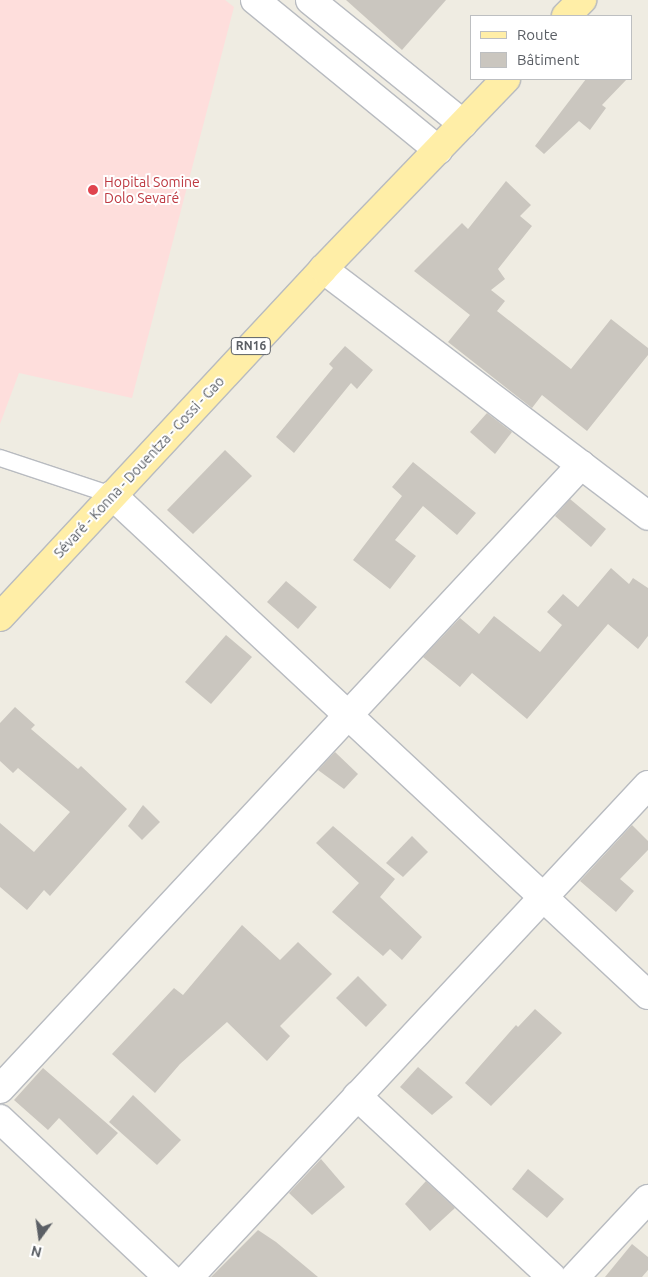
<!DOCTYPE html>
<meta charset="utf-8">
<style>
body{margin:0}
#map{position:relative;width:648px;height:1277px;overflow:hidden;background:#efece2;font-family:Ubuntu,sans-serif}
div>[style]{position:absolute}
[style*='--x']{left:calc(var(--x)*1px);top:calc(var(--y)*1px);width:calc(var(--w)*1px);rotate:calc(var(--a)*1deg)}
.medical>*{inset:0;background:#fededc}
.building>*{inset:0;background:#cac6bf}
.roads{filter:drop-shadow(1px 0 #b8bbc0) drop-shadow(-1px 0 #b8bbc0) drop-shadow(0 1px #b8bbc0) drop-shadow(0 -1px #b8bbc0)}
.lane>*{height:16px;margin:-8px;padding:0 8px;transform-origin:8px;border-radius:8px;background:#fff}
.street>*{height:28px;margin:-14px;padding:0 14px;transform-origin:14px;border-radius:14px;background:#fff}
.primary>*{height:28px;margin:-14px;padding:0 14px;transform-origin:14px;border-radius:14px;background:#ffeea7}
.dots>*{width:14px;height:14px;translate:-50% -50%;box-sizing:border-box;border:2px solid #fff;border-radius:50%}
span{translate:-50% -50%;white-space:nowrap;text-align:center;line-height:1.15;-webkit-text-stroke:4px #fff;paint-order:stroke}
.shield-label span{padding:1px 4px;background:#fff;border:1px solid;border-radius:4px;-webkit-text-stroke-width:0}
.shield-label{font-size:12px;color:#5b5f65;font-weight:700}
.health-label{font-size:14px;color:#be3a42}
.left{translate:0 -50%;text-align:left}
.street-label{font-size:14px;color:#5b5f65}
.legend{position:absolute;left:470px;top:15px;width:162px;height:65px;box-sizing:border-box;background:#fff;border:1px solid #bdbfc1;margin:0;padding:6px 9px;list-style:none;font-size:15px;color:#5b5f65}
.legend li{display:flex;align-items:center;gap:10px;height:25px}
.legend b{width:25px;border:1px solid #bdbfc1}
.north{position:absolute;left:15px;top:1212px;width:50px;height:50px;-webkit-text-stroke:4px #fff;paint-order:stroke;rotate:194deg;font-size:14px;font-weight:700;line-height:20px;text-align:center;color:#5b5f65}
.north::after{content:'';display:block;margin:auto;width:18px;height:22px;background:#5b5f65;clip-path:polygon(50% 0,100% 100%,50% 72%,0 100%)}
</style>
<div id="map">
<div class="medical">
<div style="clip-path:polygon(0 0,225px 0,234px 7px,132px 398px,19px 373px,0 424px)"></div>
</div>
<div class="building">
<div style="clip-path:polygon(346px 0,446px 0,402px 50px)"></div>
<div style="clip-path:polygon(586px 79px,627px 79px,602px 105px,606px 108px,590px 130px,579px 121px,544px 154px,535px 146px)"></div>
<div style="clip-path:polygon(506px 181px,531px 205px,520px 216px,532px 226px,498px 269px,505px 279px,491px 290px,505px 301px,497px 311px,571px 369px,611px 319px,648px 348px,648px 355px,587px 431px,542px 395px,532px 408px,448px 342px,470px 315px,414px 271px,462px 223px,468px 229px)"></div>
<div style="clip-path:polygon(345px 346px,373px 370px,357px 389px,351px 383px,294px 453px,276px 437px,333px 368px,329px 364px)"></div>
<div style="clip-path:polygon(487px 413px,512px 432px,495px 454px,470px 432px)"></div>
<div style="clip-path:polygon(225px 450px,252px 476px,193px 534px,167px 510px)"></div>
<div style="clip-path:polygon(413px 462px,476px 513px,457px 535px,423px 506px,395px 540px,416px 556px,390px 589px,353px 560px,402px 496px,392px 487px)"></div>
<div style="clip-path:polygon(570px 499px,606px 529px,591px 547px,555px 516px)"></div>
<div style="clip-path:polygon(611px 568px,629px 584px,633px 578px,648px 588px,648px 636px,638px 649px,608px 624px,527px 719px,472px 673px,460px 687px,423px 657px,460px 618px,479px 634px,494px 616px,540px 652px,562px 625px,547px 612px,563px 594px,578px 607px)"></div>
<div style="clip-path:polygon(286px 581px,317px 607px,298px 629px,267px 602px)"></div>
<div style="clip-path:polygon(226px 635px,252px 657px,211px 704px,185px 682px)"></div>
<div style="clip-path:polygon(15px 707px,35px 725px,31px 729px,78px 769px,81px 766px,127px 809px,50px 896px,44px 890px,27px 910px,0 887px,0 823px,34px 852px,70px 812px,18px 768px,13px 773px,0 761px,0 723px)"></div>
<div style="clip-path:polygon(335px 752px,358px 774px,344px 789px,318px 770px)"></div>
<div style="clip-path:polygon(143px 805px,160px 822px,142px 840px,128px 826px)"></div>
<div style="clip-path:polygon(632px 825px,648px 841px,648px 850px,620px 879px,634px 891px,616px 912px,580px 881px)"></div>
<div style="clip-path:polygon(333px 826px,395px 879px,380px 897px,422px 937px,402px 960px,390px 949px,383px 956px,332px 912px,359px 883px,316px 843px)"></div>
<div style="clip-path:polygon(412px 836px,428px 852px,403px 877px,386px 863px)"></div>
<div style="clip-path:polygon(242px 925px,280px 960px,298px 942px,332px 974px,280px 1026px,290px 1036px,267px 1061px,227px 1022px,180px 1064px,155px 1093px,112px 1054px,174px 988px,183px 995px)"></div>
<div style="clip-path:polygon(358px 976px,387px 1005px,366px 1027px,336px 998px)"></div>
<div style="clip-path:polygon(535px 1009px,562px 1033px,491px 1106px,465px 1083px,516px 1025px,518px 1027px)"></div>
<div style="clip-path:polygon(418px 1067px,453px 1097px,432px 1115px,400px 1087px)"></div>
<div style="clip-path:polygon(43px 1068px,118px 1133px,97px 1155px,59px 1118px,48px 1130px,14px 1100px)"></div>
<div style="clip-path:polygon(133px 1095px,181px 1140px,157px 1165px,109px 1122px)"></div>
<div style="clip-path:polygon(321px 1159px,345px 1187px,312px 1215px,289px 1193px)"></div>
<div style="clip-path:polygon(528px 1169px,564px 1199px,547px 1218px,512px 1189px)"></div>
<div style="clip-path:polygon(426px 1181px,455px 1208px,430px 1231px,405px 1204px)"></div>
<div style="clip-path:polygon(258px 1230px,276px 1242px,318px 1277px,211px 1277px)"></div>
<div style="clip-path:polygon(632px 1244px,648px 1257px,648px 1270px,642px 1277px,605px 1277px)"></div>
</div>
<div class="roads">
<div class="lane">
<div style="--x:0;--y:458;--w:118;--a:18.3"></div>
</div>
<div class="street">
<div style="--x:255;--y:0;--w:237;--a:39.3"></div>
<div style="--x:310;--y:0;--w:197;--a:39"></div>
<div style="--x:323;--y:269;--w:408;--a:37.2"></div>
<div style="--x:112;--y:495;--w:733;--a:43.01"></div>
<div style="--x:0;--y:1089;--w:853;--a:-47.04"></div>
<div style="--x:357;--y:1096;--w:266;--a:42.9"></div>
<div style="--x:0;--y:1119;--w:231;--a:43.2"></div>
<div style="--x:189;--y:1277;--w:673;--a:-46.99"></div>
<div style="--x:575;--y:1277;--w:107;--a:-46.9"></div>
</div>
<div class="primary">
<div style="--x:566;--y:16;--w:23;--a:-45"></div>
<div style="--x:0;--y:617;--w:475;--a:-47.1"></div>
<div style="--x:323;--y:269;--w:264;--a:-46.1"></div>
</div>
</div>
<div class="dots">
<div style="left:93px;top:190px;background:#e0444e"></div>
</div>
<div class="shield-label">
<span style="left:251px;top:346px">RN16</span>
</div>
<div class="health-label">
<span class="left" style="left:104px;top:190px">Hopital Somine<br>Dolo Sevaré</span>
</div>
<div class="street-label">
<span style="left:139px;top:467px;rotate:-47deg">Sévaré - Konna - Douentza - Gossi - Gao</span>
</div>
<ul class="legend">
<li><b style="height:6px;background:#ffeea7"></b>Route</li>
<li><b style="height:14px;background:#cac6bf"></b>Bâtiment</li>
</ul>
<div class="north">N</div>
</div>
